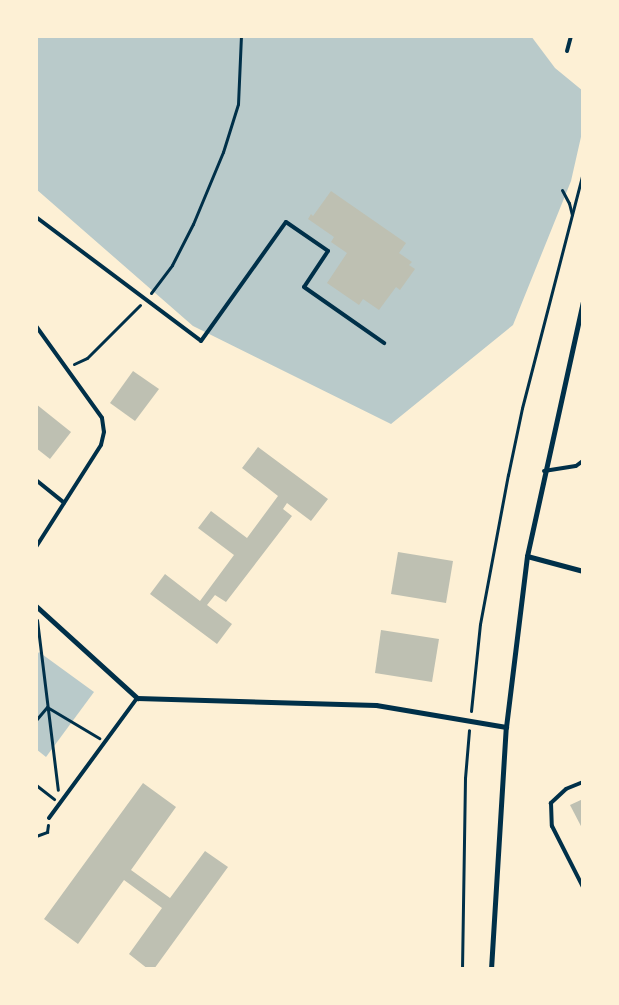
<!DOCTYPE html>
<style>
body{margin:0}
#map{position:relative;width:619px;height:1005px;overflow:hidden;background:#fdf0d5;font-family:"IBM Plex Sans",sans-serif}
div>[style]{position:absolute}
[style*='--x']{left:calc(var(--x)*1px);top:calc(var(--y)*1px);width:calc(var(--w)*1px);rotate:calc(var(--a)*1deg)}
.green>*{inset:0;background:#b9caca}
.building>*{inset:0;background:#bec0b2}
.path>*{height:3px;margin:-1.5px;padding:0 1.5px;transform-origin:1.5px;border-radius:1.5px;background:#003049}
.service>*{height:4px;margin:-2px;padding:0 2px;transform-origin:2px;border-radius:2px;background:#003049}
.minor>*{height:5px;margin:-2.5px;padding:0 2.5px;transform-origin:2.5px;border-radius:2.5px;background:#003049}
span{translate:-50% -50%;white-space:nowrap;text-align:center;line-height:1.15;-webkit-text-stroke:4px #fdf0d5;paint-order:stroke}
.frame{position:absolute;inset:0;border:38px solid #fdf0d5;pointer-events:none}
</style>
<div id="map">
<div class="green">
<div style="clip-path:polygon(36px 36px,531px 36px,555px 68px,583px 91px,583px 128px,571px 181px,513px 325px,391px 424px,193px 326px,36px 189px)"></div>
<div style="clip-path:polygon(39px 652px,94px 692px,46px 757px,36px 749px,36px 656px)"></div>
</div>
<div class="building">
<div style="clip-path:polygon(331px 191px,406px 243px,399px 253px,412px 262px,409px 265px,415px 269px,400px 290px,396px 287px,379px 310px,363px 299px,359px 305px,327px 283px,347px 253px,331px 242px,334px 237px,308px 219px,311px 214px,313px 216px)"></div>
<div style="clip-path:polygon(133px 371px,159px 389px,135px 421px,110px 403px)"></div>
<div style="clip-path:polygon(36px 404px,71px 432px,50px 459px,36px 448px)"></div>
<div style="clip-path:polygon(258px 447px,328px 499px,311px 521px,287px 503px,283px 509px,292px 516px,226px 602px,215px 595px,207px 605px,232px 624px,217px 644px,150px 594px,165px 574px,200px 601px,234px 555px,198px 528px,211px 511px,247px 538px,278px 496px,242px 468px)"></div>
<div style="clip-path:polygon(398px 552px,453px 561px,446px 603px,391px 594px)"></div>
<div style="clip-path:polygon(381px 630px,439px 639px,432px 682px,375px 673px)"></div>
<div style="clip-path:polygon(143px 783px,176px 807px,131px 870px,170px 898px,205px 851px,228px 867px,154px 969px,148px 969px,129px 954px,162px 908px,124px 880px,78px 944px,44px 919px)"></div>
<div style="clip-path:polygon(583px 799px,583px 830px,570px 805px)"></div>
</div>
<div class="path">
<div style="--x:562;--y:190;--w:15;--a:62"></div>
<div style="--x:569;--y:203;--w:12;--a:76"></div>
<div style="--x:151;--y:293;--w:35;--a:-53"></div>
<div style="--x:172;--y:265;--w:46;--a:-62.9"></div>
<div style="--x:193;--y:224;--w:78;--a:-67.4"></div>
<div style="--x:223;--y:152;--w:50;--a:-72.6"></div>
<div style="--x:238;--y:104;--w:68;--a:-87.5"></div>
<div style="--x:74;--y:364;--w:14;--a:-25"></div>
<div style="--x:87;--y:358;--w:75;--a:-45"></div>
<div style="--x:37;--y:620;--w:171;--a:83"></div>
<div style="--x:471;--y:711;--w:87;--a:-84.1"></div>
<div style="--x:480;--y:624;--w:152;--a:-79.4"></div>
<div style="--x:508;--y:475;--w:68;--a:-78.2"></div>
<div style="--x:522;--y:408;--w:244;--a:-75.5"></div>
<div style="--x:36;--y:720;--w:17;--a:-50"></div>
<div style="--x:47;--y:707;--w:61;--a:30.8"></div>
<div style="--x:36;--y:785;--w:23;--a:38"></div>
<div style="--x:36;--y:836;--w:12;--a:-20"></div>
<div style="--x:47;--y:832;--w:7;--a:-82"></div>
<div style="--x:462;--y:969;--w:191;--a:-89.1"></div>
<div style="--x:465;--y:778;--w:48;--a:-85.2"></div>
</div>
<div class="service">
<div style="--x:567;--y:51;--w:16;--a:-75"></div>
<div style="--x:36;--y:217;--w:206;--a:36.9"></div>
<div style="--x:201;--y:341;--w:146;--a:-54.5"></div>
<div style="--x:286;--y:222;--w:51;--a:34.6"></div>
<div style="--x:328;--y:251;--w:43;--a:123.7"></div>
<div style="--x:304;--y:287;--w:98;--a:35"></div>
<div style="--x:36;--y:326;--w:113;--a:54.3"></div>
<div style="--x:102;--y:418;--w:14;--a:82"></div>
<div style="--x:104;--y:432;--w:13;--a:103"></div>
<div style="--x:101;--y:445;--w:121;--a:122.5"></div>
<div style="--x:544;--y:471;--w:32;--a:-9"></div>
<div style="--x:576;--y:466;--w:9;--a:-36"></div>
<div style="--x:36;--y:480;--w:36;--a:39"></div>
<div style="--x:583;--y:782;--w:18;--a:158"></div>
<div style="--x:566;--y:789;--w:21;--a:137"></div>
<div style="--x:551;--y:803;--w:23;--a:88"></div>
<div style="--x:552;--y:826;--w:68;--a:63.1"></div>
<div style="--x:49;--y:818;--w:149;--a:-53.7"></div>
</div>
<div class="minor">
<div style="--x:527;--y:556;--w:58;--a:15"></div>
<div style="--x:36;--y:606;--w:137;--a:42.3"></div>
<div style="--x:137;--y:698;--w:239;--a:1.7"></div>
<div style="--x:376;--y:705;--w:132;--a:9.6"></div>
<div style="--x:491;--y:969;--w:242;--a:-86.5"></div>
<div style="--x:506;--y:727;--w:172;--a:-83"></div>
<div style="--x:527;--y:556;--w:261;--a:-77.6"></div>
</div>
<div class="frame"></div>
</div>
